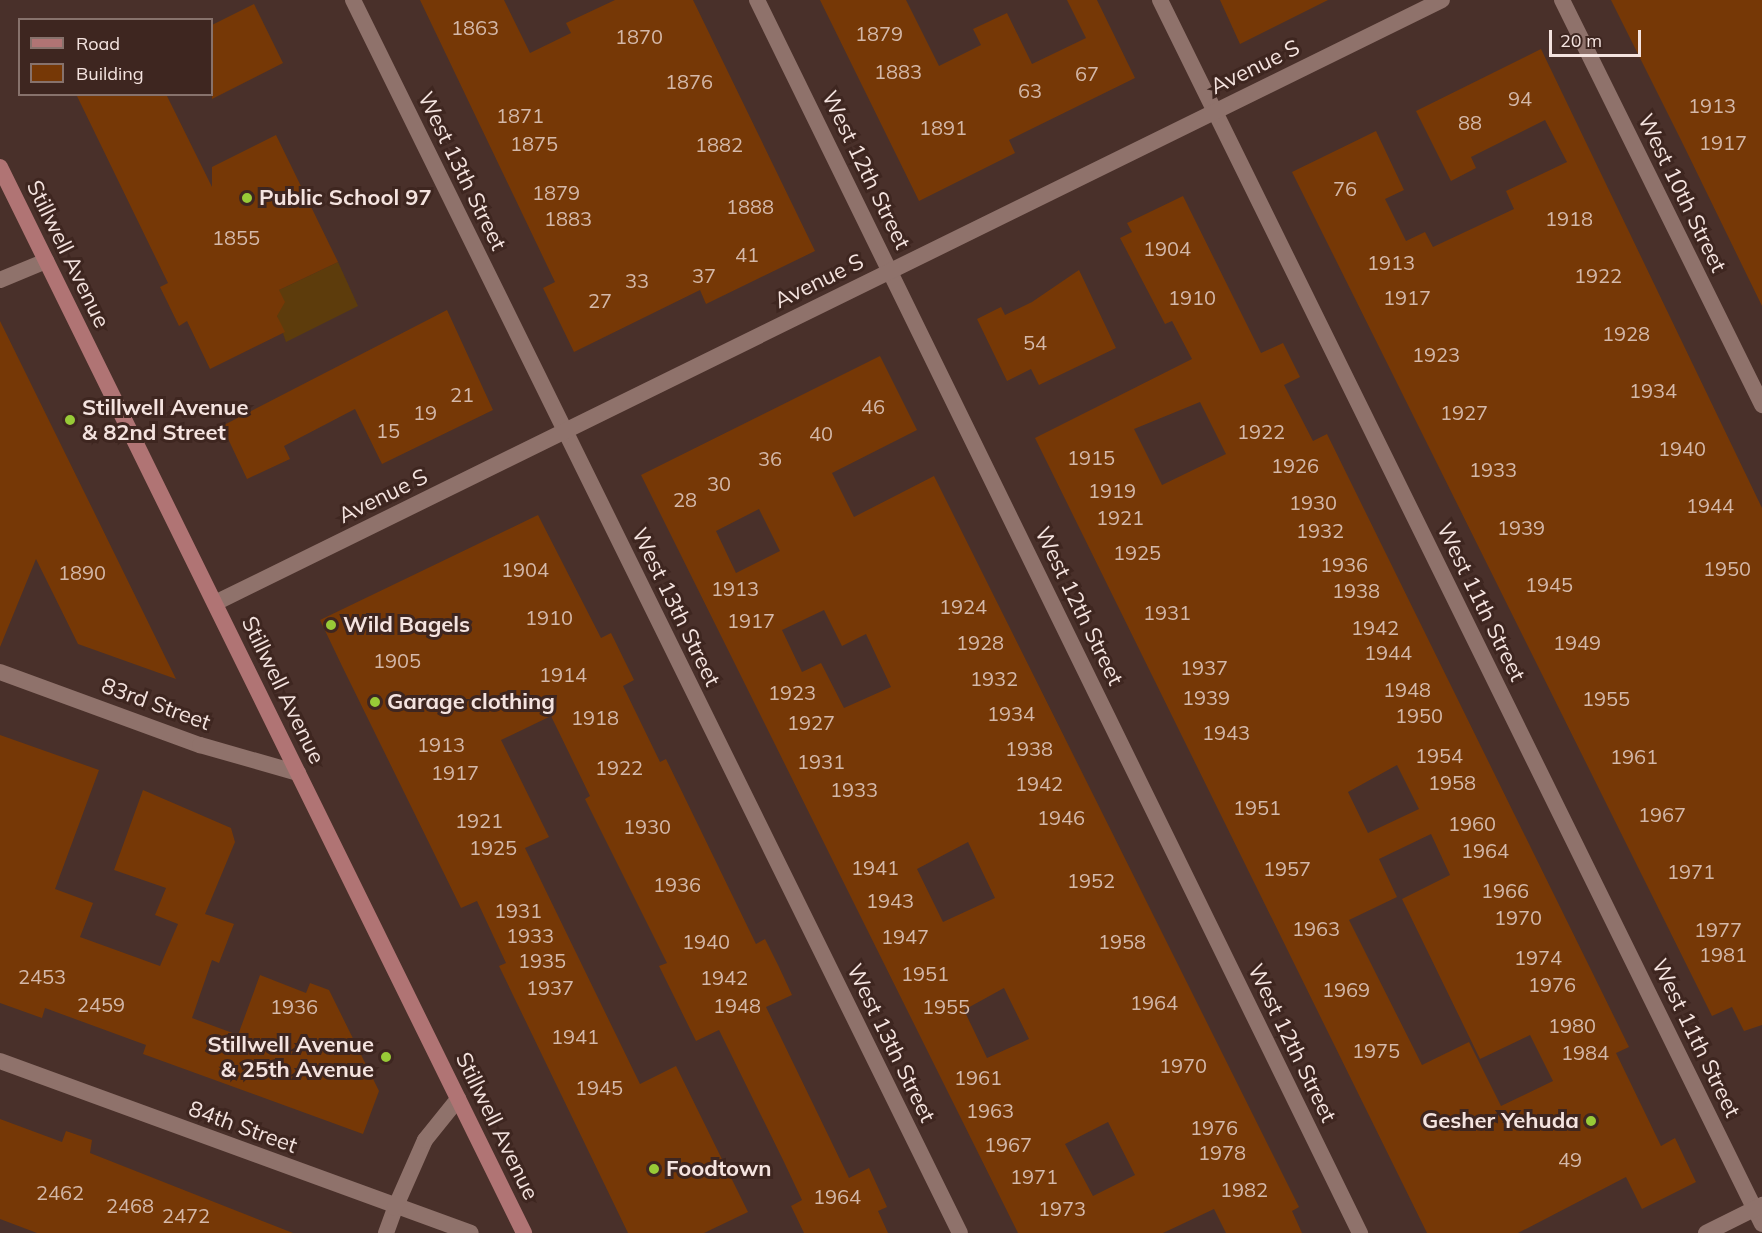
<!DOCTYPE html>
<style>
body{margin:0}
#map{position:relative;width:1762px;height:1233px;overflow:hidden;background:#49302a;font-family:Mulish,sans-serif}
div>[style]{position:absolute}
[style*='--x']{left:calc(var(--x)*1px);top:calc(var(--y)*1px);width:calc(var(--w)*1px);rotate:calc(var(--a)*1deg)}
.green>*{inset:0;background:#5d3c0c}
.building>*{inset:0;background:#763806}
.minor>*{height:16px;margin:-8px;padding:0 8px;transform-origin:8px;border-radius:8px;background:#8f726b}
.tertiary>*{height:16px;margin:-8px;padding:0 8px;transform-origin:8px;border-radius:8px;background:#8f726b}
.secondary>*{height:16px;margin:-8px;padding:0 8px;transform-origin:8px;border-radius:8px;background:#b07474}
.dots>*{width:16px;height:16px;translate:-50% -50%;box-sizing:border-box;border:3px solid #3e2620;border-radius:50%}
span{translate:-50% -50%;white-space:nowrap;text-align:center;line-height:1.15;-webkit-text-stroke:6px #3e2620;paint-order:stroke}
.number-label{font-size:20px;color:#d4b8a9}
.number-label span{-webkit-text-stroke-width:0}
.street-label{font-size:22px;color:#f4e3df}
.poi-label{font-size:22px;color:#f4e3df;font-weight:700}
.left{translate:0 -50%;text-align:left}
.right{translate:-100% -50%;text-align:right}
.legend{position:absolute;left:18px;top:18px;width:195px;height:78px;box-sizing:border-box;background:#3e2620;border:2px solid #87726c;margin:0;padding:8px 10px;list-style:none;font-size:18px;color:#f4e3df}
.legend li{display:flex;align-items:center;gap:12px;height:30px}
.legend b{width:30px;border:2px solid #87726c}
.scale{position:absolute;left:1549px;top:30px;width:92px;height:27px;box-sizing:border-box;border:3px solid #f4e3df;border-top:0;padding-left:8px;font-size:18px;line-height:21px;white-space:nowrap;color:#f4e3df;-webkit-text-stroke:4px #3e2620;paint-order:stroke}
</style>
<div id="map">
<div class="green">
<div style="clip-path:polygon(338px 262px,358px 306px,286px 342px,277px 316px,279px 290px)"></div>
</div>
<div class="building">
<div style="clip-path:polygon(420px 0,504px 0,530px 53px,571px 33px,566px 23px,615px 0,693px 0,815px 251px,706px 304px,700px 290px,574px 352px,543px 288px,555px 282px)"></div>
<div style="clip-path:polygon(820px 0,906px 0,939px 66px,981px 45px,973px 29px,1007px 13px,1032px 64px,1086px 38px,1067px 0,1097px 0,1135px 78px,1009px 140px,1015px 153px,919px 201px)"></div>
<div style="clip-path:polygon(1220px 0,1328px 0,1240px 44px)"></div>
<div style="clip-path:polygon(1611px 0,1762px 0,1762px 306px,1681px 140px)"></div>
<div style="clip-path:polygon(254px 4px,283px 63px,212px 99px,212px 25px)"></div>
<div style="clip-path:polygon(1541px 49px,1762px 508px,1762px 1025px,1744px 1031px,1732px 1007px,1712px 1016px,1292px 172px,1376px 131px,1404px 190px,1385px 199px,1406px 241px,1425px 232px,1433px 247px,1514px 209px,1506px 191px,1567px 162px,1545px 120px,1471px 157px,1476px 168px,1451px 181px,1416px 111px)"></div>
<div style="clip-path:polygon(76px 94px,166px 94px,212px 187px,212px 167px,276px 135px,338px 262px,279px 290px,285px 302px,277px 316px,285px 332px,210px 369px,187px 321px,179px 326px,160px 287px,168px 283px)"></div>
<div style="clip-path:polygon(evenodd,1183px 196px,1261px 353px,1283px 343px,1300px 377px,1284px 385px,1313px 441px,1327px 434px,1629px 1047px,1616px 1053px,1661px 1146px,1675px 1138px,1696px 1182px,1642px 1209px,1626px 1177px,1518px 1233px,1427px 1233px,1035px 438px,1192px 359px,1172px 321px,1165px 324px,1120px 238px,1132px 232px,1127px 223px,1183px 196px,1200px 402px,1226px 454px,1162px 485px,1134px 429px,1200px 402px,1183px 196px,1397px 765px,1419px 809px,1368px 833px,1348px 792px,1397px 765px,1183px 196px,1431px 834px,1450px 875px,1402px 899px,1480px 1059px,1530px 1035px,1553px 1081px,1501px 1106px,1469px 1042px,1422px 1065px,1349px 920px,1397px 897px,1379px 859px,1431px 834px)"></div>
<div style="clip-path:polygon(1079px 270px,1116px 348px,1039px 385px,1031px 369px,1007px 381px,977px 319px,1001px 307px,1005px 315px,1032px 302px)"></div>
<div style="clip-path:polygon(447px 310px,493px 410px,382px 464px,355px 409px,284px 446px,290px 459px,247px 479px,222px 426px)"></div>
<div style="clip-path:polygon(0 321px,96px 516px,176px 679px,78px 644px,36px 559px,0 647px)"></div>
<div style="clip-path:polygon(evenodd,880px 356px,917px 430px,832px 473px,854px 517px,934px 476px,1299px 1207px,1292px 1211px,1302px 1233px,1226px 1233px,1214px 1209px,1163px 1233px,1018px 1233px,641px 475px,880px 356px,759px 509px,780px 551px,736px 573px,716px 531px,759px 509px,880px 356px,824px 610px,842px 646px,866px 634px,891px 687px,844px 708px,821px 663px,802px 672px,782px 630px,824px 610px,880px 356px,968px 842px,995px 898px,943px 922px,917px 869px,968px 842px,880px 356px,1004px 988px,1029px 1039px,987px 1058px,964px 1010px,1004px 988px,880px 356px,1108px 1122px,1135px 1175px,1093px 1196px,1065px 1144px,1108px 1122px)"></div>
<div style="clip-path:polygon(538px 515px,601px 638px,611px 633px,634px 680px,623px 686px,660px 762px,666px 759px,756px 944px,765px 939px,779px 967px,792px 995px,766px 1007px,849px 1178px,869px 1168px,887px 1207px,878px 1211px,888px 1233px,804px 1233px,791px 1206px,802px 1200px,784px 1162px,719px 1030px,696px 1041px,659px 966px,667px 963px,585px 799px,590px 796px,551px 716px,501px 740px,549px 837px,525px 848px,640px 1084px,676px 1066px,748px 1212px,704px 1233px,628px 1233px,499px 966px,506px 963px,477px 901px,461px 908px,342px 666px,320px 620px)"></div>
<div style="clip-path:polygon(0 735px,99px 770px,55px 889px,93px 903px,80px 937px,160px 966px,178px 924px,155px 915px,166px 888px,114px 870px,143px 790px,231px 828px,235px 842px,205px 914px,234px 924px,219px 963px,212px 960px,192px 1018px,238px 1035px,260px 975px,306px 993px,310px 983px,329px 990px,379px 1091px,363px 1134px,143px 1054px,146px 1045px,45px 1008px,42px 1018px,0 1003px)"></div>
<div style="clip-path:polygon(0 1119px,62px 1142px,66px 1131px,92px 1140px,90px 1153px,293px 1233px,37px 1233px,0 1219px)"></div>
</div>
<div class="minor">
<div style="--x:353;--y:0;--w:1374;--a:63.79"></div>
<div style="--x:757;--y:0;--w:1373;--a:63.94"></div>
<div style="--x:1160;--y:0;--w:1364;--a:63.81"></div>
<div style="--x:1562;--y:0;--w:452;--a:63.7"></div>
<div style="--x:0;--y:280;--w:50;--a:-22.4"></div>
<div style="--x:215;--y:603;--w:1367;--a:-26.17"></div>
<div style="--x:0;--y:672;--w:213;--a:20.1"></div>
<div style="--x:200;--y:745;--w:102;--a:15.9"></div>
<div style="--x:0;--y:1061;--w:501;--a:20.06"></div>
<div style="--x:386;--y:1233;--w:27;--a:-70"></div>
<div style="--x:1706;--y:1233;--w:63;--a:-26.6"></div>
</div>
<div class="tertiary">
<div style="--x:395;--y:1208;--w:74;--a:-66.2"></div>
<div style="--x:425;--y:1140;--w:53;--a:-51.2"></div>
</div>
<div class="secondary">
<div style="--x:0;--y:167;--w:1188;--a:63.82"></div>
</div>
<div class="dots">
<div style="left:247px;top:198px;background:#98cb37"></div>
<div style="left:70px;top:420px;background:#98cb37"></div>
<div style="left:331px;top:625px;background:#98cb37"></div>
<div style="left:375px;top:702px;background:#98cb37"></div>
<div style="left:386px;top:1057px;background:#98cb37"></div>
<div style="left:1591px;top:1121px;background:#98cb37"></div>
<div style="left:654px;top:1169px;background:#98cb37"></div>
</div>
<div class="number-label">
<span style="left:475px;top:27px">1863</span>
<span style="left:879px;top:33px">1879</span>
<span style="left:639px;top:36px">1870</span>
<span style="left:898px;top:71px">1883</span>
<span style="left:1087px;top:73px">67</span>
<span style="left:689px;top:81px">1876</span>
<span style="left:1030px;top:90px">63</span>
<span style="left:1520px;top:98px">94</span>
<span style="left:1712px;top:105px">1913</span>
<span style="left:520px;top:115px">1871</span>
<span style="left:1470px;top:122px">88</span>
<span style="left:943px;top:127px">1891</span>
<span style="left:1723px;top:142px">1917</span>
<span style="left:534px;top:143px">1875</span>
<span style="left:719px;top:144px">1882</span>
<span style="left:1345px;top:188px">76</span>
<span style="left:556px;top:192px">1879</span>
<span style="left:750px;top:206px">1888</span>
<span style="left:568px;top:218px">1883</span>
<span style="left:1569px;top:218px">1918</span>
<span style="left:236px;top:237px">1855</span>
<span style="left:1167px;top:248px">1904</span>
<span style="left:747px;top:254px">41</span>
<span style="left:1391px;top:262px">1913</span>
<span style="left:704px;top:275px">37</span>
<span style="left:1598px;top:275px">1922</span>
<span style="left:637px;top:280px">33</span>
<span style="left:1192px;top:297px">1910</span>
<span style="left:1407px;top:297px">1917</span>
<span style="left:600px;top:300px">27</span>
<span style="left:1626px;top:333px">1928</span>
<span style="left:1035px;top:342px">54</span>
<span style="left:1436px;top:354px">1923</span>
<span style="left:1653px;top:390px">1934</span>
<span style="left:462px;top:394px">21</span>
<span style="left:873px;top:406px">46</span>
<span style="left:425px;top:412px">19</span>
<span style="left:1464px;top:412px">1927</span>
<span style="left:388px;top:430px">15</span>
<span style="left:1261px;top:431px">1922</span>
<span style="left:821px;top:433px">40</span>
<span style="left:1682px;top:448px">1940</span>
<span style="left:1091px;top:457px">1915</span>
<span style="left:770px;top:458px">36</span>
<span style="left:1295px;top:465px">1926</span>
<span style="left:1493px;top:469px">1933</span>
<span style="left:719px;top:483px">30</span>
<span style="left:1112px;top:490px">1919</span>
<span style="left:685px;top:499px">28</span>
<span style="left:1313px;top:502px">1930</span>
<span style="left:1710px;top:505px">1944</span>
<span style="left:1120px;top:517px">1921</span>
<span style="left:1521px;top:527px">1939</span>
<span style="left:1320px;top:530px">1932</span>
<span style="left:1137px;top:552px">1925</span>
<span style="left:1344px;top:564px">1936</span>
<span style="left:1727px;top:568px">1950</span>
<span style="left:525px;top:569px">1904</span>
<span style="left:82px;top:572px">1890</span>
<span style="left:1549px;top:584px">1945</span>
<span style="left:735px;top:588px">1913</span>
<span style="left:1356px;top:590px">1938</span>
<span style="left:963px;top:606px">1924</span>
<span style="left:1167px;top:612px">1931</span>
<span style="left:549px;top:617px">1910</span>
<span style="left:751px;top:620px">1917</span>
<span style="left:1375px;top:627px">1942</span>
<span style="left:980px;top:642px">1928</span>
<span style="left:1577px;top:642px">1949</span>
<span style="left:1388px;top:652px">1944</span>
<span style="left:397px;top:660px">1905</span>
<span style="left:1204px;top:667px">1937</span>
<span style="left:563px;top:674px">1914</span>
<span style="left:994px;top:678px">1932</span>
<span style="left:1407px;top:689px">1948</span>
<span style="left:792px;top:692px">1923</span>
<span style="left:1206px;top:697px">1939</span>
<span style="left:1606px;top:698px">1955</span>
<span style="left:1011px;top:713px">1934</span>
<span style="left:1419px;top:715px">1950</span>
<span style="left:595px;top:717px">1918</span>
<span style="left:811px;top:722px">1927</span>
<span style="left:1226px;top:732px">1943</span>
<span style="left:441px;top:744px">1913</span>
<span style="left:1029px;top:748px">1938</span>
<span style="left:1439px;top:755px">1954</span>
<span style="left:1634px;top:756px">1961</span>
<span style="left:821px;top:761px">1931</span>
<span style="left:619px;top:767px">1922</span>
<span style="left:455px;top:772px">1917</span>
<span style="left:1452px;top:782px">1958</span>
<span style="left:1039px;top:783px">1942</span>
<span style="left:854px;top:789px">1933</span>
<span style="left:1257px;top:807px">1951</span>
<span style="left:1662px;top:814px">1967</span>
<span style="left:1061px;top:817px">1946</span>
<span style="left:479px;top:820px">1921</span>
<span style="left:1472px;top:823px">1960</span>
<span style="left:647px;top:826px">1930</span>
<span style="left:493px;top:847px">1925</span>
<span style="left:1485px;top:850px">1964</span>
<span style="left:875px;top:867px">1941</span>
<span style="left:1287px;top:868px">1957</span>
<span style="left:1691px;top:871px">1971</span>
<span style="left:1091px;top:880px">1952</span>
<span style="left:677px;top:884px">1936</span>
<span style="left:1505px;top:890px">1966</span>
<span style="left:890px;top:900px">1943</span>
<span style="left:518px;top:910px">1931</span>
<span style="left:1518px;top:917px">1970</span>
<span style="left:1316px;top:928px">1963</span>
<span style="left:1718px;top:929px">1977</span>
<span style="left:530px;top:935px">1933</span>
<span style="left:905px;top:936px">1947</span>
<span style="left:706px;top:941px">1940</span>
<span style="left:1122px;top:941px">1958</span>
<span style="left:1723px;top:954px">1981</span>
<span style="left:1538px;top:957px">1974</span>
<span style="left:542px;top:960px">1935</span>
<span style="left:925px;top:973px">1951</span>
<span style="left:42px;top:976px">2453</span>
<span style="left:724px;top:977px">1942</span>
<span style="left:1552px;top:984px">1976</span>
<span style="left:550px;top:987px">1937</span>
<span style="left:1346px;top:989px">1969</span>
<span style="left:1154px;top:1002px">1964</span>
<span style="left:101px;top:1004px">2459</span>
<span style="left:737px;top:1005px">1948</span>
<span style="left:294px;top:1006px">1936</span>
<span style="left:946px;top:1006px">1955</span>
<span style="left:1572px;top:1025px">1980</span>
<span style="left:575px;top:1036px">1941</span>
<span style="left:1376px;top:1050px">1975</span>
<span style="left:1585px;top:1052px">1984</span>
<span style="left:1183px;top:1065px">1970</span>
<span style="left:978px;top:1077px">1961</span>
<span style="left:599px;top:1087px">1945</span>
<span style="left:990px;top:1110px">1963</span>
<span style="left:1214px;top:1127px">1976</span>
<span style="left:1008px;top:1144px">1967</span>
<span style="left:1222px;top:1152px">1978</span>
<span style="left:1570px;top:1159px">49</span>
<span style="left:1034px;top:1176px">1971</span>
<span style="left:1244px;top:1189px">1982</span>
<span style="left:60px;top:1192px">2462</span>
<span style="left:837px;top:1196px">1964</span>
<span style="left:130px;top:1205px">2468</span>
<span style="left:1062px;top:1208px">1973</span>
<span style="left:186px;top:1215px">2472</span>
</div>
<div class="street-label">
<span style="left:1255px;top:67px;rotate:-26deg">Avenue S</span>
<span style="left:866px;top:170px;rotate:64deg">West 12th Street</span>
<span style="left:462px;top:171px;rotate:64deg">West 13th Street</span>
<span style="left:1682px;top:193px;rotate:64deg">West 10th Street</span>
<span style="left:68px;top:254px;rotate:64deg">Stillwell Avenue</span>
<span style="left:819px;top:281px;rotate:-26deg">Avenue S</span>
<span style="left:383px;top:496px;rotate:-26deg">Avenue S</span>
<span style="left:1481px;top:602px;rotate:64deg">West 11th Street</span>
<span style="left:1079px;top:606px;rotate:64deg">West 12th Street</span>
<span style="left:676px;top:607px;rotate:64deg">West 13th Street</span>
<span style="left:283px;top:690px;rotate:64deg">Stillwell Avenue</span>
<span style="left:156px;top:704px;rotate:20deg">83rd Street</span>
<span style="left:1696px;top:1038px;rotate:64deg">West 11th Street</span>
<span style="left:891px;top:1043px;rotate:64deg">West 13th Street</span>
<span style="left:1292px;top:1043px;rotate:64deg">West 12th Street</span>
<span style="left:497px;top:1126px;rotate:64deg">Stillwell Avenue</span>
<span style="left:243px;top:1127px;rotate:20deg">84th Street</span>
</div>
<div class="poi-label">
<span class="left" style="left:259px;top:198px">Public School 97</span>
<span class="left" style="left:82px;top:420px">Stillwell Avenue<br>&amp; 82nd Street</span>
<span class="left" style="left:343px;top:625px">Wild Bagels</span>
<span class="left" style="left:387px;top:702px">Garage clothing</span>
<span class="right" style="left:374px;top:1057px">Stillwell Avenue<br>&amp; 25th Avenue</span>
<span class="right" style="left:1579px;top:1121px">Gesher Yehuda</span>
<span class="left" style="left:666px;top:1169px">Foodtown</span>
</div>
<ul class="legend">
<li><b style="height:8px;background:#b07474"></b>Road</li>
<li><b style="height:16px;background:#763806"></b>Building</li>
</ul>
<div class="scale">20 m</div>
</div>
